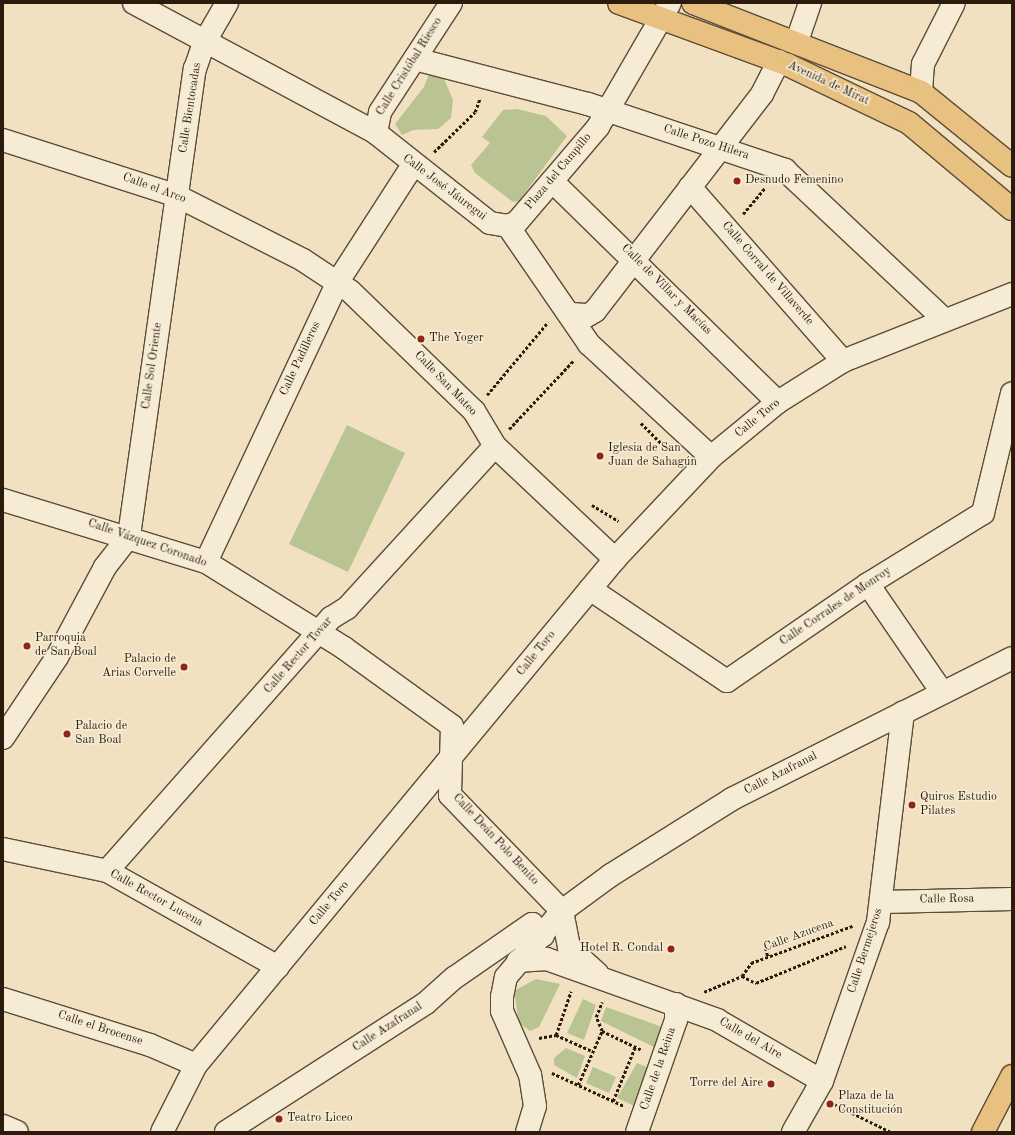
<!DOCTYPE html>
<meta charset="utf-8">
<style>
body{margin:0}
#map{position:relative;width:1015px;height:1135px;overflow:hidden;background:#f1e1c0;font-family:"Old Standard TT",serif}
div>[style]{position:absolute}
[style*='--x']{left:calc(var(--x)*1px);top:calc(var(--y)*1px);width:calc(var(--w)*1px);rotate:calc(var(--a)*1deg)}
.green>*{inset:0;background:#bac392}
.path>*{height:2.5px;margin-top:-1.25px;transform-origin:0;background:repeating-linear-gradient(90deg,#2b1b0c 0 3px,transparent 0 5px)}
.roads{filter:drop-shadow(1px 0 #5c4c39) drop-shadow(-1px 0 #5c4c39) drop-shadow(0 1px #5c4c39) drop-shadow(0 -1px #5c4c39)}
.minor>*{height:22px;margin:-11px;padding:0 11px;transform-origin:11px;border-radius:11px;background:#f6ecd6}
.major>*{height:22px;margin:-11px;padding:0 11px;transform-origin:11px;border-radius:11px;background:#e8c080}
.highway>*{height:22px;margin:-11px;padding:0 11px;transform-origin:11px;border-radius:11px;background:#e8c080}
.dots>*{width:11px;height:11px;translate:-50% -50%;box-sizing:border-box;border:2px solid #f6ecd6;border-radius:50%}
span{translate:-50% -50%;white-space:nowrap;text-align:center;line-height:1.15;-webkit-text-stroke:3px #f6ecd6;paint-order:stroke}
.street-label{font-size:12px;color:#2b1b0c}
.poi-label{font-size:12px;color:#2b1b0c}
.left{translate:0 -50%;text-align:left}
.right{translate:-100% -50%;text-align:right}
.frame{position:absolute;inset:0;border:4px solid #2b1b0c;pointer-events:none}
</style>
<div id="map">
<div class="green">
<div style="clip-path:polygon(430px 71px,444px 79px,453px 100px,451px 118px,438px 129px,413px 130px,402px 135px,395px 124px,424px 87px)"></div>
<div style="clip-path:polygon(517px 109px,546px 116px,567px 136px,519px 201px,513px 202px,475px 173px,471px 165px,490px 143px,482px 137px,503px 110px)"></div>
<div style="clip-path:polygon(347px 425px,405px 453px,348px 572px,289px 544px)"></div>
<div style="clip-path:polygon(536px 979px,560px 984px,539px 1027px,530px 1031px,519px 1023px,514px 991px)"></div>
<div style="clip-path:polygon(583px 999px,596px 1005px,584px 1040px,567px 1033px)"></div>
<div style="clip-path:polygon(606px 1007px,668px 1029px,660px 1050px,601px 1021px)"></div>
<div style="clip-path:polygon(566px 1048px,585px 1056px,577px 1078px,554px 1065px,554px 1058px)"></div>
<div style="clip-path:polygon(637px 1063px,654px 1070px,641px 1109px,617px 1098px)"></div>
<div style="clip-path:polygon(593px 1067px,616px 1077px,609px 1093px,586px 1083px)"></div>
</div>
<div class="path">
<div style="--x:434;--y:152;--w:57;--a:-44.3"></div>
<div style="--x:475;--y:112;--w:15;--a:-70"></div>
<div style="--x:743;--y:214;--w:35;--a:-50"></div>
<div style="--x:487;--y:395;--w:95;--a:-50.1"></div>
<div style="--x:641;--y:423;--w:31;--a:45"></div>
<div style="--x:509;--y:429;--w:95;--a:-46.7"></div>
<div style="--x:592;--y:505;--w:31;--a:31"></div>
<div style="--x:766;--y:948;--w:9;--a:77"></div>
<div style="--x:742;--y:976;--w:16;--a:27"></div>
<div style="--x:756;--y:983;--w:97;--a:-22.3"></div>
<div style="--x:704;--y:992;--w:41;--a:-22.8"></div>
<div style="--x:742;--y:976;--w:16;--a:-55"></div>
<div style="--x:751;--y:963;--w:108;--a:-20.1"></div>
<div style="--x:602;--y:1031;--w:15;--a:-113"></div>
<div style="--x:596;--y:1017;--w:16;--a:-68"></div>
<div style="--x:556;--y:1035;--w:39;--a:24"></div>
<div style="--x:539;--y:1038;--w:17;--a:-10"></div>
<div style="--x:556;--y:1035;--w:46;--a:-71.2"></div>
<div style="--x:552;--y:1073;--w:79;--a:24.6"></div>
<div style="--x:578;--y:1085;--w:59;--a:-66"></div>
<div style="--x:602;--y:1031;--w:44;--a:25.4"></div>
<div style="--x:613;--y:1101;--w:58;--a:-67.8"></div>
<div style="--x:834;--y:1104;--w:64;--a:26.2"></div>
</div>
<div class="roads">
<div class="minor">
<div style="--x:134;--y:3;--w:275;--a:28.2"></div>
<div style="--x:376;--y:133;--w:145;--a:38.3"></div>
<div style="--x:490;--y:223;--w:18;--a:9"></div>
<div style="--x:508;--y:226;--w:143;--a:55.5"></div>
<div style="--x:589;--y:344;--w:166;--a:42.8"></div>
<div style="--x:797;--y:41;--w:40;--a:-71.1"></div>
<div style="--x:415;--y:59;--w:179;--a:14.6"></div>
<div style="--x:588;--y:104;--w:208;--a:18.5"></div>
<div style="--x:785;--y:170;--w:219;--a:43.2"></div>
<div style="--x:921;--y:92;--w:28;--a:-86"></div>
<div style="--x:923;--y:64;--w:68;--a:-63.1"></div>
<div style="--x:376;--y:133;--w:21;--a:-79"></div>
<div style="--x:380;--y:112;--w:130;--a:-56.9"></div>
<div style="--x:3;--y:140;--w:183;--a:17.8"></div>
<div style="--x:177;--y:196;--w:141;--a:26.9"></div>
<div style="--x:303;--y:260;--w:56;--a:33.4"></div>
<div style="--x:350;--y:291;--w:173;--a:44.1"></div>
<div style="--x:474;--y:411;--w:41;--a:59"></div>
<div style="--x:495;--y:446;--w:165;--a:43.3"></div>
<div style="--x:552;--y:181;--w:316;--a:44.4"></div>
<div style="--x:690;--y:187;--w:232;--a:48.7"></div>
<div style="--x:508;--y:226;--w:10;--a:-24"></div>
<div style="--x:517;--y:222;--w:125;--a:-49.5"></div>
<div style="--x:598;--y:127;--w:143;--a:-59.9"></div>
<div style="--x:572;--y:314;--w:16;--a:4"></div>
<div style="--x:588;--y:315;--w:8;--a:-30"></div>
<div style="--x:595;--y:311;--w:274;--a:-52.4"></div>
<div style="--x:762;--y:94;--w:37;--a:-63"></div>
<div style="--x:3;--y:500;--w:212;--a:17"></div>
<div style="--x:206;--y:562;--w:163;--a:31.9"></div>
<div style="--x:344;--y:648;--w:133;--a:35.8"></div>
<div style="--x:452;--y:726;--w:69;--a:91.7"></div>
<div style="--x:450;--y:795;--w:161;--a:46"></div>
<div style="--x:206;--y:562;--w:308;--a:-64.8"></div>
<div style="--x:337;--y:283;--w:140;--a:-57.2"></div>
<div style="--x:868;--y:584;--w:131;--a:55.6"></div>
<div style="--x:590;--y:589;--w:165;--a:33.9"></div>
<div style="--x:727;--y:681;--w:171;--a:-34.5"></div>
<div style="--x:868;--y:584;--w:135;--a:-31.7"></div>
<div style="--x:983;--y:513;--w:123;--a:-76.4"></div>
<div style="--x:3;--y:738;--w:97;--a:-56.3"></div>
<div style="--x:57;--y:657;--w:102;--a:-61.9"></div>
<div style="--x:105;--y:567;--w:39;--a:-52"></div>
<div style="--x:129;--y:536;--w:472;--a:-82"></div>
<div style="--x:195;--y:69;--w:28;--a:-71"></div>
<div style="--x:204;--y:43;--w:46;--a:-60.1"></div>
<div style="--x:3;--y:849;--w:106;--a:11.9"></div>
<div style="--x:107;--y:871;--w:196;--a:29.3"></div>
<div style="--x:107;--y:871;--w:338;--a:-48.5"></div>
<div style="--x:331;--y:618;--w:19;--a:-32"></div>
<div style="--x:347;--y:608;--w:219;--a:-47.6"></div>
<div style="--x:883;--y:902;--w:129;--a:-1.3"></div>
<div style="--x:562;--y:911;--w:38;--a:79"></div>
<div style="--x:569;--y:948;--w:38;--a:42"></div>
<div style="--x:518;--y:961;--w:29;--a:-4"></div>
<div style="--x:547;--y:959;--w:181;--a:19.7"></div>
<div style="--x:717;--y:1020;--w:121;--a:30.2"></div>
<div style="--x:3;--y:999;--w:154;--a:17.4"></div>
<div style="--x:150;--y:1045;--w:50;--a:23.5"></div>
<div style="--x:3;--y:1126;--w:15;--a:23"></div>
<div style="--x:162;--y:1132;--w:75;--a:-63.1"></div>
<div style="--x:196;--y:1065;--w:657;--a:-50.37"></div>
<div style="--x:615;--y:559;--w:140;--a:-46.7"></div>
<div style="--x:711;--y:457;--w:87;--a:-39.4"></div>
<div style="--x:778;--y:402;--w:77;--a:-32.2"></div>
<div style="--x:843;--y:361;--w:182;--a:-21.6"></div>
<div style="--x:226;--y:1132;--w:238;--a:-32.8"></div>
<div style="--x:426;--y:1003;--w:38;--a:-42"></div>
<div style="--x:454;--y:978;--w:95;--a:-34.7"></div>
<div style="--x:532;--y:924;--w:16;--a:47"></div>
<div style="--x:527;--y:1132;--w:27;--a:-73"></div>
<div style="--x:535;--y:1106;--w:31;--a:-99"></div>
<div style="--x:530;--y:1075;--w:70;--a:-113.6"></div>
<div style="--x:502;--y:1011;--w:14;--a:-90"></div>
<div style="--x:502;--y:997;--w:20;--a:-79"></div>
<div style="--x:506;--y:977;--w:87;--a:-49.7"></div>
<div style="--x:562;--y:911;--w:61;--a:-36.3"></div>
<div style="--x:611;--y:875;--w:143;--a:-32.1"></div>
<div style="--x:732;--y:799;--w:313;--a:-26.7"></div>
<div style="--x:637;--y:1132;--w:119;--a:-70.8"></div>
<div style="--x:676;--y:1020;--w:16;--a:-90"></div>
<div style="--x:793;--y:1132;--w:59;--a:-60.4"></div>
<div style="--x:822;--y:1081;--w:169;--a:-70.6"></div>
<div style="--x:878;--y:922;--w:211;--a:-83.2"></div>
</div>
<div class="major">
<div style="--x:983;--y:1132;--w:63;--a:-62.6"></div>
</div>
<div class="highway">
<div style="--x:619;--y:3;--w:180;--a:20.1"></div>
<div style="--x:788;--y:65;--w:134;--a:25.6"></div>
<div style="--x:909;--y:123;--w:134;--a:39.9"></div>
<div style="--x:693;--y:3;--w:245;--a:21.3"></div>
<div style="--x:921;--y:92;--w:117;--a:39.1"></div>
</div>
</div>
<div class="dots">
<div style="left:737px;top:181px;background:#8f2418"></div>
<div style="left:421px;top:339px;background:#8f2418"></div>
<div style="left:600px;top:456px;background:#8f2418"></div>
<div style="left:27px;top:646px;background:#8f2418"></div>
<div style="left:184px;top:667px;background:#8f2418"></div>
<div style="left:67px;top:734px;background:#8f2418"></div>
<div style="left:912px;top:805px;background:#8f2418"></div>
<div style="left:671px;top:949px;background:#8f2418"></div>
<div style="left:771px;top:1084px;background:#8f2418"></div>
<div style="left:830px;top:1104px;background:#8f2418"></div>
<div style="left:279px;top:1119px;background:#8f2418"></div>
</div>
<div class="street-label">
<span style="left:410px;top:67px;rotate:-58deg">Calle Cristóbal Riesco</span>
<span style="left:828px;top:84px;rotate:25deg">Avenida de Mirat</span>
<span style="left:191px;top:108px;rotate:-81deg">Calle Bientocadas</span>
<span style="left:706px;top:143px;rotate:18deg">Calle Pozo Hilera</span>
<span style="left:559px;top:172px;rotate:-50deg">Plaza del Campillo</span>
<span style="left:444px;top:188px;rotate:37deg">Calle José Jáuregui</span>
<span style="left:154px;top:189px;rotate:20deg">Calle el Arco</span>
<span style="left:767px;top:274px;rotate:49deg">Calle Corral de Villaverde</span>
<span style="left:666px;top:290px;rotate:45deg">Calle de Villar y Macías</span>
<span style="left:301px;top:359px;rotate:-65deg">Calle Padilleros</span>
<span style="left:153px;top:366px;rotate:-82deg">Calle Sol Oriente</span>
<span style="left:445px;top:384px;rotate:46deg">Calle San Mateo</span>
<span style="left:758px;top:419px;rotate:-39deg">Calle Toro</span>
<span style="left:147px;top:544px;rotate:19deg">Calle Vázquez Coronado</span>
<span style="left:836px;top:607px;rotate:-34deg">Calle Corrales de Monroy</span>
<span style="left:537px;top:654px;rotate:-51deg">Calle Toro</span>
<span style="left:299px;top:656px;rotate:-49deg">Calle Rector Tovar</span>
<span style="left:781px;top:774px;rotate:-27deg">Calle Azafranal</span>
<span style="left:495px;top:840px;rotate:47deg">Calle Deán Polo Benito</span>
<span style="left:156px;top:899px;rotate:29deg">Calle Rector Lucena</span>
<span style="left:947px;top:900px;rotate:-1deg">Calle Rosa</span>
<span style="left:330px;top:904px;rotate:-50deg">Calle Toro</span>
<span style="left:799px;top:936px;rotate:-20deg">Calle Azucena</span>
<span style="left:866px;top:951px;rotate:-72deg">Calle Bermejeros</span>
<span style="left:388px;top:1028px;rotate:-33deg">Calle Azafranal</span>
<span style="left:100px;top:1029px;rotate:18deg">Calle el Brocense</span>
<span style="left:750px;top:1039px;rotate:30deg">Calle del Aire</span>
<span style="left:659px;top:1069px;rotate:-71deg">Calle de la Reina</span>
</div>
<div class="poi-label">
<span class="left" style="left:745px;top:181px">Desnudo Femenino</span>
<span class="left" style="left:429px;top:339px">The Yoger</span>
<span class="left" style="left:608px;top:456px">Iglesia de San<br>Juan de Sahagún</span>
<span class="left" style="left:35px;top:646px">Parroquia<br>de San Boal</span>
<span class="right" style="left:176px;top:667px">Palacio de<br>Arias Corvelle</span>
<span class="left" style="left:75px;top:734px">Palacio de<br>San Boal</span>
<span class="left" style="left:920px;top:805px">Quiros Estudio<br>Pilates</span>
<span class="right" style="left:663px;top:949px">Hotel R. Condal</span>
<span class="right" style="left:763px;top:1084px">Torre del Aire</span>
<span class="left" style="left:838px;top:1104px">Plaza de la<br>Constitución</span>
<span class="left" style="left:287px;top:1119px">Teatro Liceo</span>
</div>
<div class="frame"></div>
</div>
